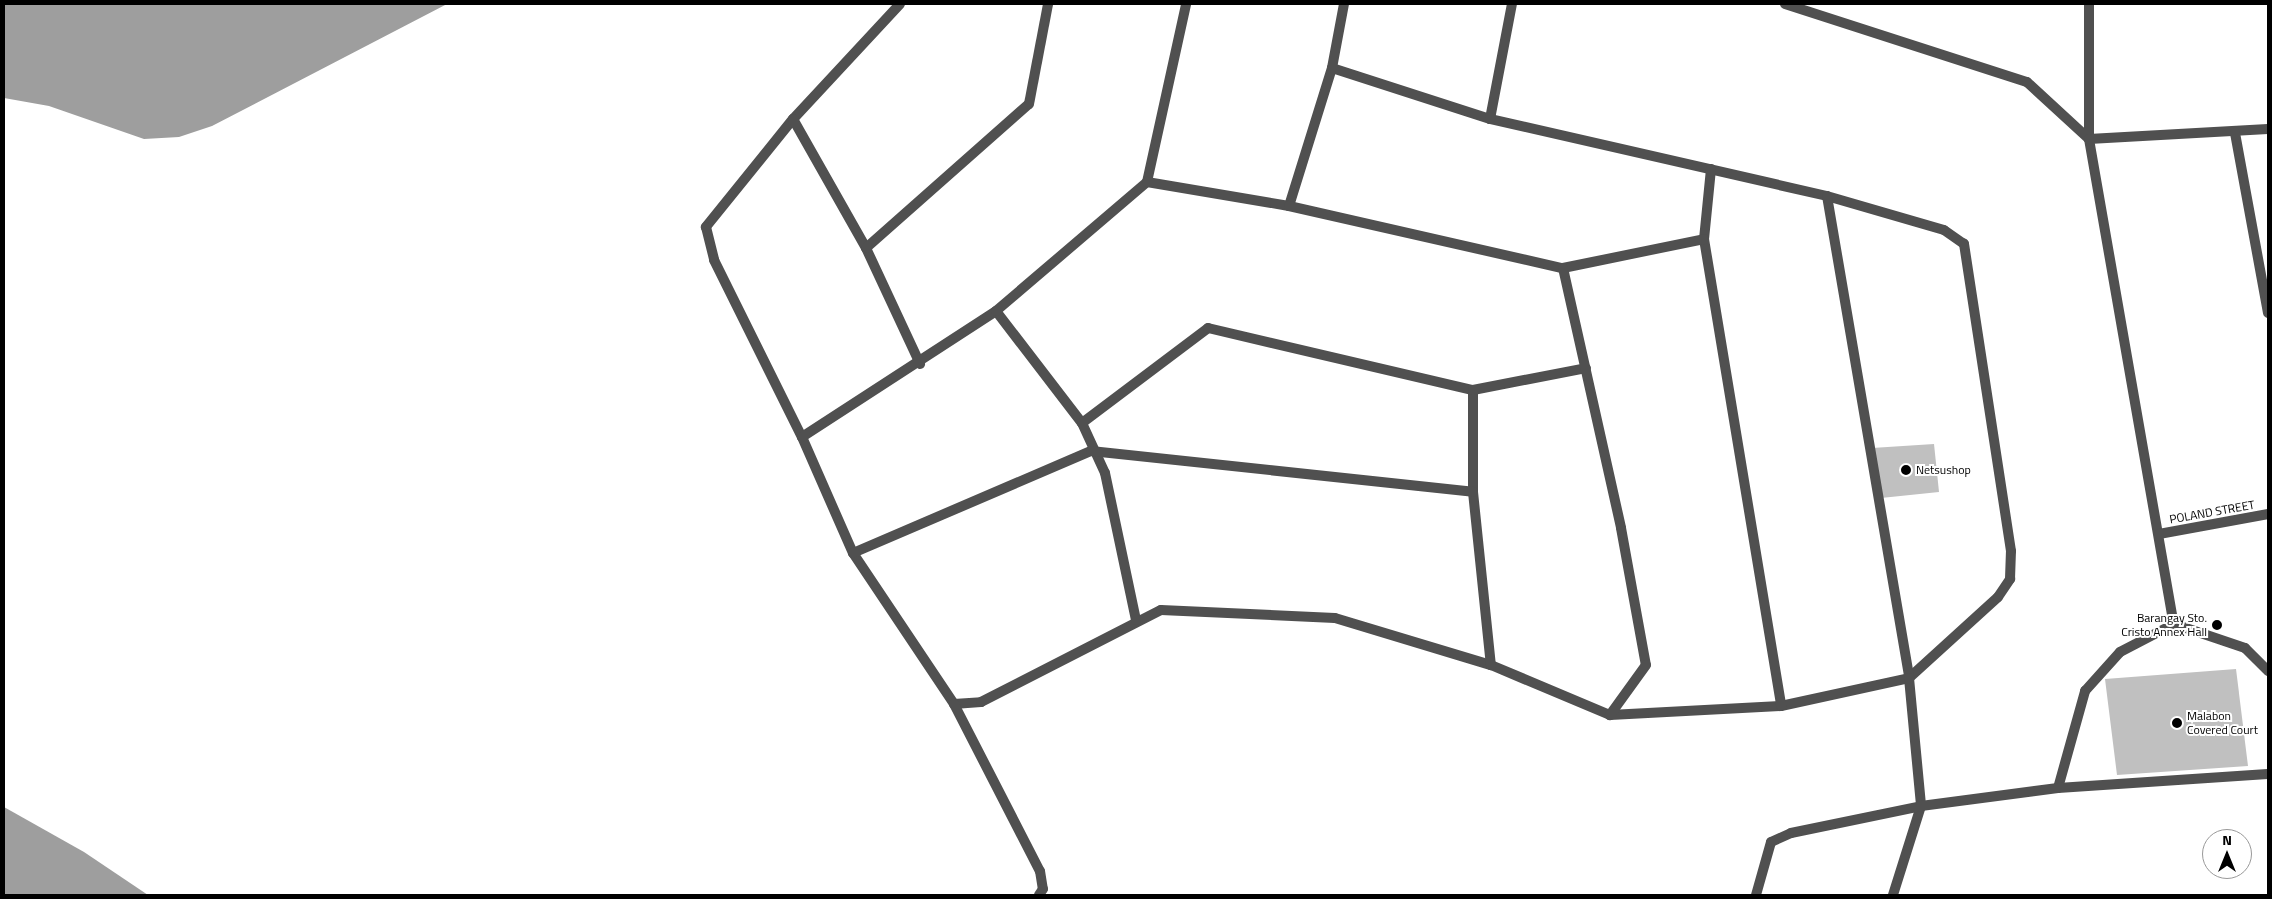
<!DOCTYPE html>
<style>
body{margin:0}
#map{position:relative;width:2272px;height:899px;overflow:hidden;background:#fff;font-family:"Titillium Web",sans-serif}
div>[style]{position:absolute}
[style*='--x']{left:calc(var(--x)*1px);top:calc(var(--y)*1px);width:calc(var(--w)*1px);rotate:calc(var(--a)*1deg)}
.water>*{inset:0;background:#9e9e9e}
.building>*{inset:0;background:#c0c0c0}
.minor>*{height:10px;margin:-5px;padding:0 5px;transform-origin:5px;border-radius:5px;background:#505050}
.dots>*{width:14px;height:14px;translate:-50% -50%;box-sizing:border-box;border:2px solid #fff;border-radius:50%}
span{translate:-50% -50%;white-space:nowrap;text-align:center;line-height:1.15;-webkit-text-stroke:4px #fff;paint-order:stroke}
.poi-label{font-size:12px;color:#000}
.left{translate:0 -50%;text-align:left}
.right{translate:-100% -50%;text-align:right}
.street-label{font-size:12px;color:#000}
.frame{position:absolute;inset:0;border:5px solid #000;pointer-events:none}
.north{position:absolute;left:2202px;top:829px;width:50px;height:50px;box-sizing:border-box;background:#fff;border:1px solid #999;border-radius:50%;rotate:0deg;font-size:14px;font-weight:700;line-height:20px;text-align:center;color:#000}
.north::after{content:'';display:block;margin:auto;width:18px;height:22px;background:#000;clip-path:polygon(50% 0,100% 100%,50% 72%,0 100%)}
</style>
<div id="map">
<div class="water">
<div style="clip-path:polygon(4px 4px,447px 4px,212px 126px,179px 137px,144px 139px,49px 106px,4px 98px)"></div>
<div style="clip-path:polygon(4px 807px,84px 852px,148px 895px,4px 895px)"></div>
</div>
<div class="building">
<div style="clip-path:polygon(1934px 444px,1939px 492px,1881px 498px,1872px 448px)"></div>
<div style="clip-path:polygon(2236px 669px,2248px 766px,2117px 775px,2105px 679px)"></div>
</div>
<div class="minor">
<div style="--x:900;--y:4;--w:157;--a:132.9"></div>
<div style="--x:793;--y:119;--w:139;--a:128.9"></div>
<div style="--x:706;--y:227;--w:34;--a:76"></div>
<div style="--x:714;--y:260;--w:198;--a:63.6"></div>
<div style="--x:802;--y:437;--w:127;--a:66.3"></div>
<div style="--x:853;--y:553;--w:182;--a:56.2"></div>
<div style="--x:954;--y:704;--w:27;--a:-4"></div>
<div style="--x:981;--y:702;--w:202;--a:-27.1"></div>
<div style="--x:1161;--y:610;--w:174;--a:2.6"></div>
<div style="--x:1335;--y:618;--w:163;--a:16.8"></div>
<div style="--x:1491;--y:665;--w:129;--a:22.8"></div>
<div style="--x:1610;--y:715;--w:171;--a:-3"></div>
<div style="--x:1781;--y:706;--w:131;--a:-12.3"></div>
<div style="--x:1909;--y:678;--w:120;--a:-42.3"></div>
<div style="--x:1998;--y:597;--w:22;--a:-56"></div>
<div style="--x:2010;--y:579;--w:28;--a:-88"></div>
<div style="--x:2011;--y:551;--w:311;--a:-98.7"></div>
<div style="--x:1964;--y:244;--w:24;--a:-145"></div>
<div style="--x:1944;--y:230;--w:122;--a:-163.8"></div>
<div style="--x:1827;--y:196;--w:346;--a:-167.1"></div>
<div style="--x:1490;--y:119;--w:166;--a:-162.1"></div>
<div style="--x:1785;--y:4;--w:254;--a:17.9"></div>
<div style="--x:2027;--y:82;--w:84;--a:42.6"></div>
<div style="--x:2089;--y:139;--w:179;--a:-3.2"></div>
<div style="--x:2089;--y:4;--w:135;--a:90"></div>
<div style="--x:2089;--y:139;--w:492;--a:80.1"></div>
<div style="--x:793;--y:119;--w:148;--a:60.5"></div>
<div style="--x:866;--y:248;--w:128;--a:65"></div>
<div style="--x:1490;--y:119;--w:117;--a:-79.2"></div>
<div style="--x:2235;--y:133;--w:183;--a:79.6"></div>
<div style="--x:1711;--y:169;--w:70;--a:95.7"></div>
<div style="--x:1704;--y:239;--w:473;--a:80.6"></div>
<div style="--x:1147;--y:182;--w:182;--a:-77.6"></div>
<div style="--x:1827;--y:196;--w:489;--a:80.3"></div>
<div style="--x:1909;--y:678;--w:129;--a:84.6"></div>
<div style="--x:1921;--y:806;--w:93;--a:107.5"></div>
<div style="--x:1289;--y:206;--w:145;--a:-72.7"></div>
<div style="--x:1332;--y:68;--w:65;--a:-79.4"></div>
<div style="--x:866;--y:248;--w:217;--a:-41.5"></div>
<div style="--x:1029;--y:104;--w:102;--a:-79.2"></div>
<div style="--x:1563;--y:268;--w:144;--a:-11.6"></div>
<div style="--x:996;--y:311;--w:141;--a:52.5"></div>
<div style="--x:1082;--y:423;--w:55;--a:65.3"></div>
<div style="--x:1105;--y:473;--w:150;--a:78.1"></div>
<div style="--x:1473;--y:390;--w:102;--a:90"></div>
<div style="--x:1473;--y:492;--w:174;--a:84.1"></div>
<div style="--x:1082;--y:423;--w:158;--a:-37"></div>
<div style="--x:1208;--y:328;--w:272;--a:13.2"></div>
<div style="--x:1473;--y:390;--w:115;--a:-11"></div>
<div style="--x:802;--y:437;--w:231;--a:-33"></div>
<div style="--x:996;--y:311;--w:199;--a:-40.5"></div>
<div style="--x:1147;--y:182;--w:144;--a:9.6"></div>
<div style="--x:1289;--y:206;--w:281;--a:12.8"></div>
<div style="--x:1563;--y:268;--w:266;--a:77.4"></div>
<div style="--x:1621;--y:528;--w:139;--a:79.7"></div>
<div style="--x:1646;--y:665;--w:62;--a:125.8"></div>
<div style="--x:2159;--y:534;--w:111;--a:-10.4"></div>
<div style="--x:853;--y:553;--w:259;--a:-23.2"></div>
<div style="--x:1091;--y:451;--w:384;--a:6.1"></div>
<div style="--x:954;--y:704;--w:188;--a:62.8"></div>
<div style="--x:1040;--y:871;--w:18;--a:81"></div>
<div style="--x:1043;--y:889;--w:7;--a:124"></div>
<div style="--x:2058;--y:788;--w:101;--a:-74.4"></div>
<div style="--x:2085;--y:691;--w:52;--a:-48.1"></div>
<div style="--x:2120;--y:652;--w:61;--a:-27.4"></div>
<div style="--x:2174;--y:624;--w:75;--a:18.7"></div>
<div style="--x:2245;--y:648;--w:33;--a:45"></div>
<div style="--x:1756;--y:895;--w:55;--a:-74.2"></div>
<div style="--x:1771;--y:842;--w:22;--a:-24"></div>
<div style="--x:1791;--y:833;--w:133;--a:-11.7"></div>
<div style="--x:1921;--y:806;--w:138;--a:-7.5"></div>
<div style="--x:2058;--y:788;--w:210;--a:-3.8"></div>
</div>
<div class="dots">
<div style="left:1906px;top:470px;background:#000"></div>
<div style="left:2217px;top:625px;background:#000"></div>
<div style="left:2177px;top:723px;background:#000"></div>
</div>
<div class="poi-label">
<span class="left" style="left:1916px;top:470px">Netsushop</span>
<span class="right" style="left:2207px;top:625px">Barangay Sto.<br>Cristo Annex Hall</span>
<span class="left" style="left:2187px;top:723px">Malabon<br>Covered Court</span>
</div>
<div class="street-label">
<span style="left:2212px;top:512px;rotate:-10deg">POLAND STREET</span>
</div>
<div class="frame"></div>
<div class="north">N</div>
</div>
